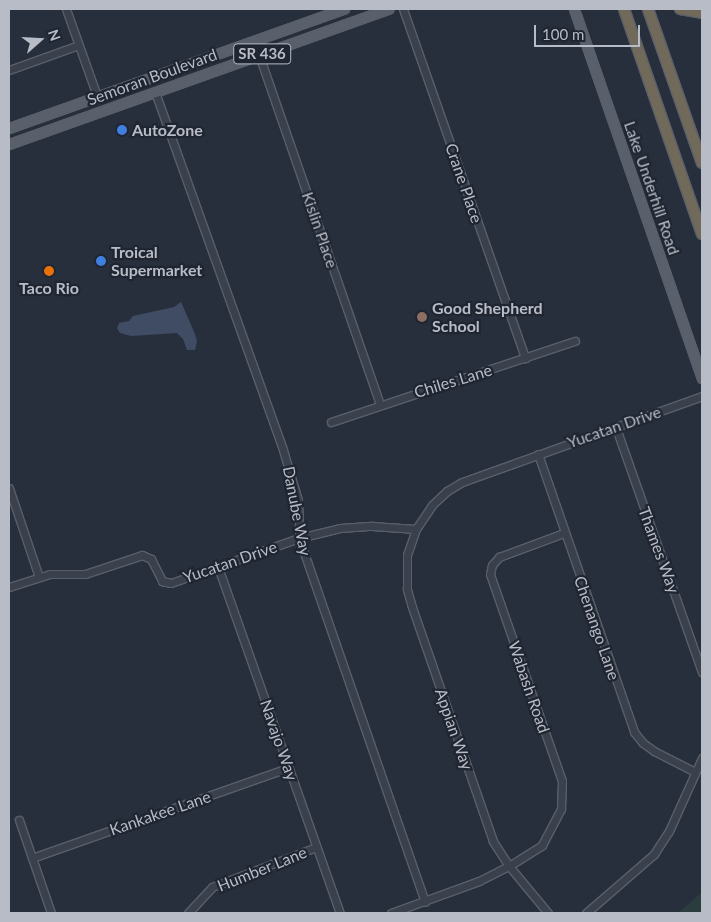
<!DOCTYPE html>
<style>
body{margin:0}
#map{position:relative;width:711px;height:922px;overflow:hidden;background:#272f3c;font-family:Lato,sans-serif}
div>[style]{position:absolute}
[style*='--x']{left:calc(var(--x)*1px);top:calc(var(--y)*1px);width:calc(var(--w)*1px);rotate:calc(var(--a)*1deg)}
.green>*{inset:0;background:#2a3c3e}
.water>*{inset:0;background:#3f4c63}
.roads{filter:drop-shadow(1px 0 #595f6a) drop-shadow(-1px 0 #595f6a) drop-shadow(0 1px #595f6a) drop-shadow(0 -1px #595f6a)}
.minor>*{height:7px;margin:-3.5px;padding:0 3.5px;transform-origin:3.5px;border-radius:3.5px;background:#3b414c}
.major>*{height:9px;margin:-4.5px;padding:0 4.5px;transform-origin:4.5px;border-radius:4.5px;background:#59606c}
.highway>*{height:10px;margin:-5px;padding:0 5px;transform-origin:5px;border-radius:5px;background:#716959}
.dots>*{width:14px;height:14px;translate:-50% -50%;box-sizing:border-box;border:2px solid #202631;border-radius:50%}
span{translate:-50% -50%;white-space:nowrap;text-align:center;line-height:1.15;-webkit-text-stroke:4.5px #202631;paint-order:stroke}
.shield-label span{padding:1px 4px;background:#202631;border:1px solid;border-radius:4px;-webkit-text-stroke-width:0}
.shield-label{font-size:15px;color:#b7bcc7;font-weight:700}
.street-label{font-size:16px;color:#b7bcc7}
.poi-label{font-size:16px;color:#b7bcc7;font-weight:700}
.left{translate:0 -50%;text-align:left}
.frame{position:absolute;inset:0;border:10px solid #b7bcc7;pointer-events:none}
.north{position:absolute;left:15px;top:15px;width:50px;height:50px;-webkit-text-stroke:4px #202631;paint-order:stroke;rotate:71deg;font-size:14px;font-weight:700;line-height:20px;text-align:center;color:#b7bcc7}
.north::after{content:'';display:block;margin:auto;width:18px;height:22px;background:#b7bcc7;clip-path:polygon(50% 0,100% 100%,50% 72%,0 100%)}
.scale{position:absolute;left:534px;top:25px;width:106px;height:22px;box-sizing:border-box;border:2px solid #b7bcc7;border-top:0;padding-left:6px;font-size:15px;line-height:18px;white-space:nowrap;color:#b7bcc7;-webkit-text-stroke:4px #202631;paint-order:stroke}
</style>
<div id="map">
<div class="green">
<div style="clip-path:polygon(702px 892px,702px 913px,678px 913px)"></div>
</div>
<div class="water">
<div style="clip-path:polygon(181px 302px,195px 334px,197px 341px,195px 350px,187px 350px,183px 339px,177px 333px,131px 336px,120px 333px,117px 328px,119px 323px,129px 321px,133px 316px,174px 307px)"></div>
</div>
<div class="roads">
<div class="minor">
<div style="--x:66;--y:9;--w:92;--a:70.4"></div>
<div style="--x:403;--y:9;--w:370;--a:70.7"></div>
<div style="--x:259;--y:55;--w:370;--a:70.9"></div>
<div style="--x:9;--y:70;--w:74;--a:-19.7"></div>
<div style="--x:155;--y:92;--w:380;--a:70.3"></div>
<div style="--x:283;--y:450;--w:52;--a:73.3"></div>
<div style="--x:298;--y:500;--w:38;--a:88"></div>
<div style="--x:299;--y:538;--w:385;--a:70.9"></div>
<div style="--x:331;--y:422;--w:257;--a:-18.4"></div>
<div style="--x:616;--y:428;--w:259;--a:70.6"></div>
<div style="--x:538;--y:454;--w:294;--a:70.9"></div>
<div style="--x:634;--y:732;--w:14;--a:51"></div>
<div style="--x:643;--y:743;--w:14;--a:36"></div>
<div style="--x:654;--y:751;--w:46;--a:27.1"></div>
<div style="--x:9;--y:488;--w:94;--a:71.4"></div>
<div style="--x:218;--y:567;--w:367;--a:70.6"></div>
<div style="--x:9;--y:587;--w:43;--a:-17.6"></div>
<div style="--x:50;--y:574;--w:35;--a:0"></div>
<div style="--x:85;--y:574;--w:60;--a:-18.4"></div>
<div style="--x:142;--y:555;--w:10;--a:24"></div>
<div style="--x:151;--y:559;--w:25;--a:63"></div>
<div style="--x:162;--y:581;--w:9;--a:13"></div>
<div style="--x:171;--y:583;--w:136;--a:-19.4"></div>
<div style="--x:299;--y:538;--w:42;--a:-13.7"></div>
<div style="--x:340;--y:528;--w:32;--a:-4"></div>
<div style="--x:372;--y:526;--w:44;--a:3.9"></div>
<div style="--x:19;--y:820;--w:98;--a:71"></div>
<div style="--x:32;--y:858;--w:271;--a:-19.4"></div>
<div style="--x:188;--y:913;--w:35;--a:-47"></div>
<div style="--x:212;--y:887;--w:111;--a:-21"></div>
<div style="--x:391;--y:913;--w:94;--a:-20"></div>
<div style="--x:479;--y:881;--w:34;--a:-27"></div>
<div style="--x:509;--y:866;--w:39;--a:-32"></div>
<div style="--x:542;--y:845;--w:41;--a:-62.2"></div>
<div style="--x:561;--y:809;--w:28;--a:-88"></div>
<div style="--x:562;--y:781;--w:219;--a:-109.2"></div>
<div style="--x:490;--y:574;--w:9;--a:-77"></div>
<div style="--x:492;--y:565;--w:11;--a:-49"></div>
<div style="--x:499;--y:557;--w:69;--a:-20.3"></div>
<div style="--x:548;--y:913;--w:61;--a:-129.7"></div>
<div style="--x:509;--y:866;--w:30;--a:-123"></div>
<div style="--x:493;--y:841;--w:248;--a:-109.1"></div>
<div style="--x:412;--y:607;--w:19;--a:-106"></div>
<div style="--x:407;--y:589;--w:34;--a:-90"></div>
<div style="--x:407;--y:555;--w:28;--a:-71"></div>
<div style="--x:416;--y:529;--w:29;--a:-56"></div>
<div style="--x:432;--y:505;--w:21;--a:-43"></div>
<div style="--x:447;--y:491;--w:17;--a:-31"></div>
<div style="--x:462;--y:482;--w:255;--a:-19.7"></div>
<div style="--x:586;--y:913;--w:90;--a:-40.9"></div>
<div style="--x:654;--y:854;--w:27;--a:-57"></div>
<div style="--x:669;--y:831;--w:80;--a:-65.7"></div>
</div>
<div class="major">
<div style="--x:574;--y:9;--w:391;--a:70.9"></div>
<div style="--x:9;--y:128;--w:356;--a:-19.6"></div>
<div style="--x:9;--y:144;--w:403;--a:-19.6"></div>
</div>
<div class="highway">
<div style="--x:624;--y:9;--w:238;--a:70.9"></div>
<div style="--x:648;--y:9;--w:163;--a:70.7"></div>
<div style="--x:680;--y:9;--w:22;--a:10"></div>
</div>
</div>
<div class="dots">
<div style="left:122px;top:130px;background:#3f7fe0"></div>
<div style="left:101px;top:261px;background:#3f7fe0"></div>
<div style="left:49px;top:271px;background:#e8710a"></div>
<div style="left:422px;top:317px;background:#8d6e63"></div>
</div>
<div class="shield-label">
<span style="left:262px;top:54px">SR 436</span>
</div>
<div class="street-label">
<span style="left:152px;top:77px;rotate:-20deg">Semoran Boulevard</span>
<span style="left:464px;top:183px;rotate:71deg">Crane Place</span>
<span style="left:652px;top:188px;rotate:71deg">Lake Underhill Road</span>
<span style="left:320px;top:230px;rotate:71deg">Kislin Place</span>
<span style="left:453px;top:381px;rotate:-17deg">Chiles Lane</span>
<span style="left:614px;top:427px;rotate:-19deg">Yucatan Drive</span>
<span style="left:297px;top:511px;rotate:79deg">Danube Way</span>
<span style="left:659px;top:550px;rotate:70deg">Thames Way</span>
<span style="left:230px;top:562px;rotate:-19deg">Yucatan Drive</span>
<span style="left:597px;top:628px;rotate:71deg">Chenango Lane</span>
<span style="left:529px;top:687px;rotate:71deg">Wabash Road</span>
<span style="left:454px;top:729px;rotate:71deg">Appian Way</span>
<span style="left:279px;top:740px;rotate:71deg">Navajo Way</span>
<span style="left:160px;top:813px;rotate:-19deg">Kankakee Lane</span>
<span style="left:262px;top:869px;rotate:-22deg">Humber Lane</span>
</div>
<div class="poi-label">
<span class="left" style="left:132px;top:130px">AutoZone</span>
<span class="left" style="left:111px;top:261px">Troical<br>Supermarket</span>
<span style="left:49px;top:288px">Taco Rio</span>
<span class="left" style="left:432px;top:317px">Good Shepherd<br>School</span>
</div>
<div class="frame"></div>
<div class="north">N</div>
<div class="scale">100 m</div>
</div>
